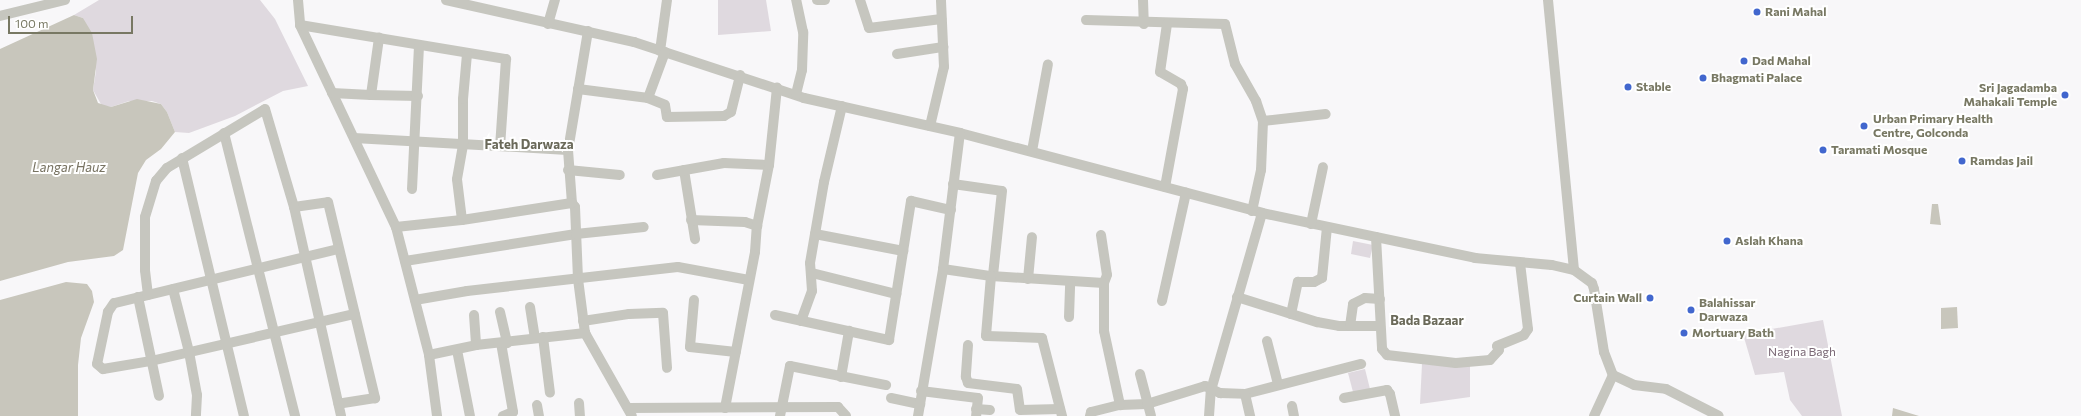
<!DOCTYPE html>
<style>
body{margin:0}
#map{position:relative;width:2081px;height:416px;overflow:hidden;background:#f8f7f9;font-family:Commissioner,sans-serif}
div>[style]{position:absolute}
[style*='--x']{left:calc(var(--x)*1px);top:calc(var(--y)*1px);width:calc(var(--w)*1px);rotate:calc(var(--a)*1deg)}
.green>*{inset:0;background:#dfd9df}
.water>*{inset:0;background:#c8c6bc}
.minor>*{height:10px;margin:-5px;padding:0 5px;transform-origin:5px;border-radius:5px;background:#c6c6bf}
.dots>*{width:11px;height:11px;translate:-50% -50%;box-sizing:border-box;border:2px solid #fff;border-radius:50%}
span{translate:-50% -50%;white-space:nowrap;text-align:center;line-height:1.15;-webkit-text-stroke:4px #fff;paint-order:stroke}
.poi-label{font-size:12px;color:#787863;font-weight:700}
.left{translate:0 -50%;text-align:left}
.right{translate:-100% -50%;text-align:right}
.park-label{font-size:12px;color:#7c6a77}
.neighbourhood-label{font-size:13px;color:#6a6959;font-weight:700}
.water-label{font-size:13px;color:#787362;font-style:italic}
.scale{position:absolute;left:8px;top:16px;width:125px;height:18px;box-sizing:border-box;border:2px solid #787863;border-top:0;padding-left:5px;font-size:12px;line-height:14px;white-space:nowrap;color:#787863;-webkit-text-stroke:3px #fff;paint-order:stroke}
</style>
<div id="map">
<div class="green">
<div style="clip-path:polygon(99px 0,260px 0,275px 19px,308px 86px,283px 91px,235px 116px,189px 133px,175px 132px,167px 112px,161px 104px,152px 101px,129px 101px,111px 107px,102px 106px,93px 90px,96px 71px,83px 18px,74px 15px)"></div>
<div style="clip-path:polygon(718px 0,766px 0,771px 31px,718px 35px)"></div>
<div style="clip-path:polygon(1353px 241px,1373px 245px,1370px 258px,1351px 254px)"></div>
<div style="clip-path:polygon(1823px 320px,1842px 416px,1802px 416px,1790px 400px,1784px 372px,1755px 375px,1743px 334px)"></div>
<div style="clip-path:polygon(1422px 364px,1470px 366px,1470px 397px,1420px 404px)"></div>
<div style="clip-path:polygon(1365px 369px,1370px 389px,1353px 392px,1348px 373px)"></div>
</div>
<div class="water">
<div style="clip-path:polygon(74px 15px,83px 18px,92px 33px,97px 59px,93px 90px,98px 103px,111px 107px,137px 99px,161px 104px,167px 112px,175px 132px,161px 149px,146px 160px,138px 173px,123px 250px,114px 256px,68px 262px,0 281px,0 49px)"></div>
<div style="clip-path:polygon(1932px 204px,1938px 204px,1941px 225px,1930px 224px)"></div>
<div style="clip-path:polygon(66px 282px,87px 284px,92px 291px,94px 302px,81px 338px,78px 365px,78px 416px,0 416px,0 300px)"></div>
<div style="clip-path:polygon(1957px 307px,1958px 328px,1941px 329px,1941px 308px)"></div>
<div style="clip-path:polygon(1893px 408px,1919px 416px,1892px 416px)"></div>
</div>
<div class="minor">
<div style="--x:298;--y:0;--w:25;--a:85"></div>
<div style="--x:300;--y:25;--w:224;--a:64.6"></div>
<div style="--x:396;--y:227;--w:132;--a:75.5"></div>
<div style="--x:429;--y:355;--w:62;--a:82.5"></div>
<div style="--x:446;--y:0;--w:193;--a:12.6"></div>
<div style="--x:634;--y:42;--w:179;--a:18.2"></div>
<div style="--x:804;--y:98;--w:160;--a:12.6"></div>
<div style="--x:960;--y:133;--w:312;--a:14.8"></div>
<div style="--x:1262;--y:213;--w:218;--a:11.9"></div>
<div style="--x:1475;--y:258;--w:77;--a:5.2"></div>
<div style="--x:1552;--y:265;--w:23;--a:13"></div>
<div style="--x:1574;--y:270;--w:22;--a:36"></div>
<div style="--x:1592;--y:283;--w:6;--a:72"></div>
<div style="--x:1594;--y:289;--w:64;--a:81"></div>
<div style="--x:1604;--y:352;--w:25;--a:69"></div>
<div style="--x:1613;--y:375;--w:23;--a:25"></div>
<div style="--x:1634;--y:385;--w:32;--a:7"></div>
<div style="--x:1666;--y:389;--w:59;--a:27"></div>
<div style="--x:817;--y:0;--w:8;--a:0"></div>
<div style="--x:860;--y:0;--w:29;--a:72"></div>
<div style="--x:869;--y:28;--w:73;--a:-7.1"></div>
<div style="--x:1143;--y:0;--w:24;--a:88"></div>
<div style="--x:1548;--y:0;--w:271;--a:84.5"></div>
<div style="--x:0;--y:16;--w:67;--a:-13.8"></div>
<div style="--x:1086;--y:20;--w:139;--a:1.6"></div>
<div style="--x:1225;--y:24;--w:41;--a:76"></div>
<div style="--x:1235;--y:64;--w:43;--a:60.4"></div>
<div style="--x:1256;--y:101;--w:21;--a:71"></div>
<div style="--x:1263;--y:121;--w:49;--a:92.3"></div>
<div style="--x:1261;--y:170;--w:42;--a:102.4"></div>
<div style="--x:548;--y:24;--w:25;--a:-74"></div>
<div style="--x:300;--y:25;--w:209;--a:9.4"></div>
<div style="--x:506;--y:59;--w:87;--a:93.9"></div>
<div style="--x:588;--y:31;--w:121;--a:99.5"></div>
<div style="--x:568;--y:150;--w:53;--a:85.7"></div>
<div style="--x:572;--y:203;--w:5;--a:53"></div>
<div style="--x:575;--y:207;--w:72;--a:87.6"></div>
<div style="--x:578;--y:279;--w:54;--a:82.6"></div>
<div style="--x:585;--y:333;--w:95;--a:60.5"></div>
<div style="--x:660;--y:51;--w:51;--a:-82.2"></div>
<div style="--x:897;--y:54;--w:47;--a:-8.7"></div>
<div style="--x:578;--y:89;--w:71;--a:7.3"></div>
<div style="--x:648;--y:98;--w:18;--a:22"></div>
<div style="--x:665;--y:105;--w:12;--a:81"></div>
<div style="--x:667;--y:117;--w:57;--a:-1"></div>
<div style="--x:724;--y:116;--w:8;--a:-30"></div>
<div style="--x:731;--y:112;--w:38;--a:-76"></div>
<div style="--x:332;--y:93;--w:39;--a:3"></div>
<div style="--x:371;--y:95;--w:58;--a:-82"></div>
<div style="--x:796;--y:94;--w:25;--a:-76"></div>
<div style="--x:802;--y:70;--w:38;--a:-88"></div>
<div style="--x:803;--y:32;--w:33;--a:-102"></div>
<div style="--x:371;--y:95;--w:47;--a:1.2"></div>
<div style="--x:648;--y:98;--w:49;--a:-69.7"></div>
<div style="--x:1263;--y:121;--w:63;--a:-6.3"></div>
<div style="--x:930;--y:126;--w:61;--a:-76.7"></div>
<div style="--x:944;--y:67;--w:67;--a:-92.6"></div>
<div style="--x:224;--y:133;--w:292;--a:75.9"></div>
<div style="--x:354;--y:138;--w:214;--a:3.2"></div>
<div style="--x:1032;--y:151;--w:88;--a:-79.6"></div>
<div style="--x:182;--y:158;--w:265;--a:76.5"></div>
<div style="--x:568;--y:170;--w:52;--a:5.5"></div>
<div style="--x:684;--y:170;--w:70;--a:80.9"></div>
<div style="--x:657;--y:175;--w:68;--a:-10.2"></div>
<div style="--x:724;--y:163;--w:45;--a:2.5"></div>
<div style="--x:953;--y:184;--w:49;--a:8.1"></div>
<div style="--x:1002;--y:191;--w:84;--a:96.1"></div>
<div style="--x:1165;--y:187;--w:100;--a:-79.6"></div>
<div style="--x:1183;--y:89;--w:5;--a:-112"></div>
<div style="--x:1181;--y:84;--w:24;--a:-150"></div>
<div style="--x:1160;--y:72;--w:49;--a:-81.7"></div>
<div style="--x:412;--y:189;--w:143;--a:-87.2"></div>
<div style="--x:294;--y:207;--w:34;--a:-8"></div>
<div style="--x:328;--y:202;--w:202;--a:76.5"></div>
<div style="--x:375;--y:398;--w:37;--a:171"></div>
<div style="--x:462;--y:220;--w:41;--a:-97"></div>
<div style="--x:457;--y:179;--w:36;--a:-80"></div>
<div style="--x:463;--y:144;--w:45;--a:-90"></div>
<div style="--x:463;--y:99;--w:45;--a:-84.9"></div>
<div style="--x:691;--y:220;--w:54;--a:2.1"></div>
<div style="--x:745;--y:222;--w:13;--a:18"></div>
<div style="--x:1311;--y:224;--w:58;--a:-78.1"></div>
<div style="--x:396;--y:227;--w:66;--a:-6.1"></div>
<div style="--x:462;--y:220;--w:111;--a:-8.8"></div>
<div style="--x:815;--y:234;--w:90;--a:10.9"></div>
<div style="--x:1101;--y:235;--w:40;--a:81.5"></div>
<div style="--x:1107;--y:275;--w:9;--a:111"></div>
<div style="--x:1104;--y:283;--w:48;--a:90"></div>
<div style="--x:1104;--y:331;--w:76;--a:77.8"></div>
<div style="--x:1120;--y:405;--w:27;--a:-2"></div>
<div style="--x:1147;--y:404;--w:61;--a:-17.2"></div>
<div style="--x:1205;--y:386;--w:17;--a:25"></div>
<div style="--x:1220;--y:393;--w:25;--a:2"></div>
<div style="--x:1245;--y:394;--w:120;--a:-14.5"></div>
<div style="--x:1376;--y:237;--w:112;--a:86.9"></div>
<div style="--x:1382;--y:349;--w:8;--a:50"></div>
<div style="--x:1387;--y:355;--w:69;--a:6.6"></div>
<div style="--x:1456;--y:363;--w:34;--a:-5"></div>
<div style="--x:1490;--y:360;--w:13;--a:-48"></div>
<div style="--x:1499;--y:350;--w:4;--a:-117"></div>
<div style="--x:1497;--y:346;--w:29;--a:-22"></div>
<div style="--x:1524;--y:335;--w:7;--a:-56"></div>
<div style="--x:1528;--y:329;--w:66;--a:-96.9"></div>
<div style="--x:338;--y:249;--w:230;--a:166.4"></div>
<div style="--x:114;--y:303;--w:11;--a:124"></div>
<div style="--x:108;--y:312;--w:53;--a:101.9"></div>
<div style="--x:97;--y:364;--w:8;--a:40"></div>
<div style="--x:103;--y:369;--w:49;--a:-9.5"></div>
<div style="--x:151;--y:361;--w:209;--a:-13"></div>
<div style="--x:405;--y:261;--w:173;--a:-9"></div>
<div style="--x:576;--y:234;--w:68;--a:-5.9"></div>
<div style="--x:943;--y:269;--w:49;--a:8.3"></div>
<div style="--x:991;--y:276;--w:113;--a:3.5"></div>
<div style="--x:812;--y:273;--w:87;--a:14"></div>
<div style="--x:991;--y:276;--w:60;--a:94.8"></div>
<div style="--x:986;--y:336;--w:56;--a:2"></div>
<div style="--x:1042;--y:338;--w:81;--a:75.6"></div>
<div style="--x:1028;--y:279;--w:42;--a:-84.6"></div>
<div style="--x:173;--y:289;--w:65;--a:75.7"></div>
<div style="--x:189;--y:352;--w:44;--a:79.5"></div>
<div style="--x:197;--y:395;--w:21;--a:93"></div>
<div style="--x:148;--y:295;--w:25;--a:-97"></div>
<div style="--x:145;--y:270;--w:53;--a:-90"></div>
<div style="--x:145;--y:217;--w:38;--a:-73"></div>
<div style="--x:156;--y:181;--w:17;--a:-50"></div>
<div style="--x:167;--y:168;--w:114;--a:-31"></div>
<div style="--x:265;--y:109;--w:102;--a:73.5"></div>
<div style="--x:294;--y:207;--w:214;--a:77.3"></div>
<div style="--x:138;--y:297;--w:101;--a:78"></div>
<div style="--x:1237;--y:297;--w:84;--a:17.4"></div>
<div style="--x:1317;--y:322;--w:22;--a:10"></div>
<div style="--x:1339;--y:326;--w:41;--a:0"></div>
<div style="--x:415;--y:300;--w:53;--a:-9.8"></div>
<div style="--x:467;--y:291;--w:212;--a:-6.5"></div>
<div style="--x:678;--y:267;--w:72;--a:10.4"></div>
<div style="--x:694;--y:300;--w:47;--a:94.9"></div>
<div style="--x:690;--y:347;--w:46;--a:6.2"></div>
<div style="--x:1162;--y:301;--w:111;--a:-77.5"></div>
<div style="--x:530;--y:307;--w:31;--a:81"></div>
<div style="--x:500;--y:312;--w:32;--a:77"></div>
<div style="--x:1291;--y:314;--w:33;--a:-78"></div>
<div style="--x:1298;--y:282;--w:16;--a:0"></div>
<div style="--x:1314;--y:282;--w:9;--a:-27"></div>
<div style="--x:1322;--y:278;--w:51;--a:-84.4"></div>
<div style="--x:474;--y:315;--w:30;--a:86"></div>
<div style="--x:775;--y:315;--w:117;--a:12.4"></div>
<div style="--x:889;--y:340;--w:141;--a:-81"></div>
<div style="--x:911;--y:201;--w:41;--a:12.7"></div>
<div style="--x:1069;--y:317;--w:36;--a:-88"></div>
<div style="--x:583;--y:321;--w:47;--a:-8.7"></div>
<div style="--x:629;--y:314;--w:34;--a:-2"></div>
<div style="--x:663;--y:313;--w:55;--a:85.8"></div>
<div style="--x:801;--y:321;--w:32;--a:-70"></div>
<div style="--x:812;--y:291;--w:28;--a:-94"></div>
<div style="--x:810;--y:263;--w:82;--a:-80.2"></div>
<div style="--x:824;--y:182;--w:78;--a:-76.7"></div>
<div style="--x:1350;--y:326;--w:22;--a:-82"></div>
<div style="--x:1353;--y:304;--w:13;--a:-27"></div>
<div style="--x:1365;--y:298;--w:15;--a:4"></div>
<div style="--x:543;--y:337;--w:56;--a:82.9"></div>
<div style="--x:1267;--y:341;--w:44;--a:75.7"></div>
<div style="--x:501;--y:343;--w:70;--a:80.1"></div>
<div style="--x:513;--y:412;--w:11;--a:158"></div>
<div style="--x:968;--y:345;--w:32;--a:94"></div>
<div style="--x:966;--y:377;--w:6;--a:72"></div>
<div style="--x:968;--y:383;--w:49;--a:7"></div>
<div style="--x:1017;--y:389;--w:21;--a:82"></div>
<div style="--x:1020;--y:410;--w:40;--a:-1.4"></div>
<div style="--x:457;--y:350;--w:67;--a:78.9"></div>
<div style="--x:429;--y:355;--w:48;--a:-12"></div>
<div style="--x:476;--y:345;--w:110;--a:-6.3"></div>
<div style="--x:1140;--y:374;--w:43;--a:75.3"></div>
<div style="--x:841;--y:377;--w:47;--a:-80.1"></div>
<div style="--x:921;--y:391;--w:57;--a:7"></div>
<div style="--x:978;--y:398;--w:18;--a:96"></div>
<div style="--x:1245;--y:394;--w:23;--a:77"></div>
<div style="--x:891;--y:398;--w:30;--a:12"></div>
<div style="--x:1344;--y:398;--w:44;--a:-10.5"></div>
<div style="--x:1387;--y:390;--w:5;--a:53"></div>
<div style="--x:1390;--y:394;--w:23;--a:77"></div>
<div style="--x:579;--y:403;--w:13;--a:86"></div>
<div style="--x:537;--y:405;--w:11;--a:80"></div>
<div style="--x:1292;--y:406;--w:10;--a:79"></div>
<div style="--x:628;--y:408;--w:210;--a:-0.3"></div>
<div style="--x:838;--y:407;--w:12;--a:48"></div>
<div style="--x:725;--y:408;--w:159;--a:-79.1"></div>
<div style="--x:755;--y:252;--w:26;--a:-86"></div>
<div style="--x:757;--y:226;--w:62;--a:-78.9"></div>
<div style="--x:769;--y:165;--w:78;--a:-84.1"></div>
<div style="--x:976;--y:409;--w:14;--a:4"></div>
<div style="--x:780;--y:416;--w:51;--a:-78.7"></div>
<div style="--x:790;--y:366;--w:98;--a:11.2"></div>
<div style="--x:918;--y:416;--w:149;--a:-80.3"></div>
<div style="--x:943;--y:269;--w:137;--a:-82.9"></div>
<div style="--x:1090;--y:416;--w:4;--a:-76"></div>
<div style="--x:1091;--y:412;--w:30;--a:-14"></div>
<div style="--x:1209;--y:416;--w:26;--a:-86"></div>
<div style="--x:1211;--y:390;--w:184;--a:-73.9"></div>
<div style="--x:1594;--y:416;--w:45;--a:-65.1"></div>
</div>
<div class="dots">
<div style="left:1757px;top:12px;background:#4267ce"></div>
<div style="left:1744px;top:61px;background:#4267ce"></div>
<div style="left:1703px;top:78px;background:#4267ce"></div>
<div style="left:1628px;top:87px;background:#4267ce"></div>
<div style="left:2065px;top:95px;background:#4267ce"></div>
<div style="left:1864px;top:126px;background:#4267ce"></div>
<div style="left:1823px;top:150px;background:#4267ce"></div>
<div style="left:1962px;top:161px;background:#4267ce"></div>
<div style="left:1727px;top:241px;background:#4267ce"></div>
<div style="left:1650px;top:298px;background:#4267ce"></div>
<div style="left:1691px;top:310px;background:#4267ce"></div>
<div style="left:1684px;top:333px;background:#4267ce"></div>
</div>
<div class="poi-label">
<span class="left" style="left:1765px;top:12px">Rani Mahal</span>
<span class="left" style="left:1752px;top:61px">Dad Mahal</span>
<span class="left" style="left:1711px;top:78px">Bhagmati Palace</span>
<span class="left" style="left:1636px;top:87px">Stable</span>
<span class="right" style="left:2057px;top:95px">Sri Jagadamba<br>Mahakali Temple</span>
<span class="left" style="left:1873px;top:126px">Urban Primary Health<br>Centre, Golconda</span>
<span class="left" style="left:1831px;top:150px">Taramati Mosque</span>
<span class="left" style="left:1970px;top:161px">Ramdas Jail</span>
<span class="left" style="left:1735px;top:241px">Aslah Khana</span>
<span class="right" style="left:1642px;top:298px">Curtain Wall</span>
<span class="left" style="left:1699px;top:310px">Balahissar<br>Darwaza</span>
<span class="left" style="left:1692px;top:333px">Mortuary Bath</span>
</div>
<div class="park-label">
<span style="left:1802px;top:352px">Nagina Bagh</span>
</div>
<div class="neighbourhood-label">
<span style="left:529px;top:144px">Fateh Darwaza</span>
<span style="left:1427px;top:320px">Bada Bazaar</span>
</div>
<div class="water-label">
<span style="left:69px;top:167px">Langar Hauz</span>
</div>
<div class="scale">100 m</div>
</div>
